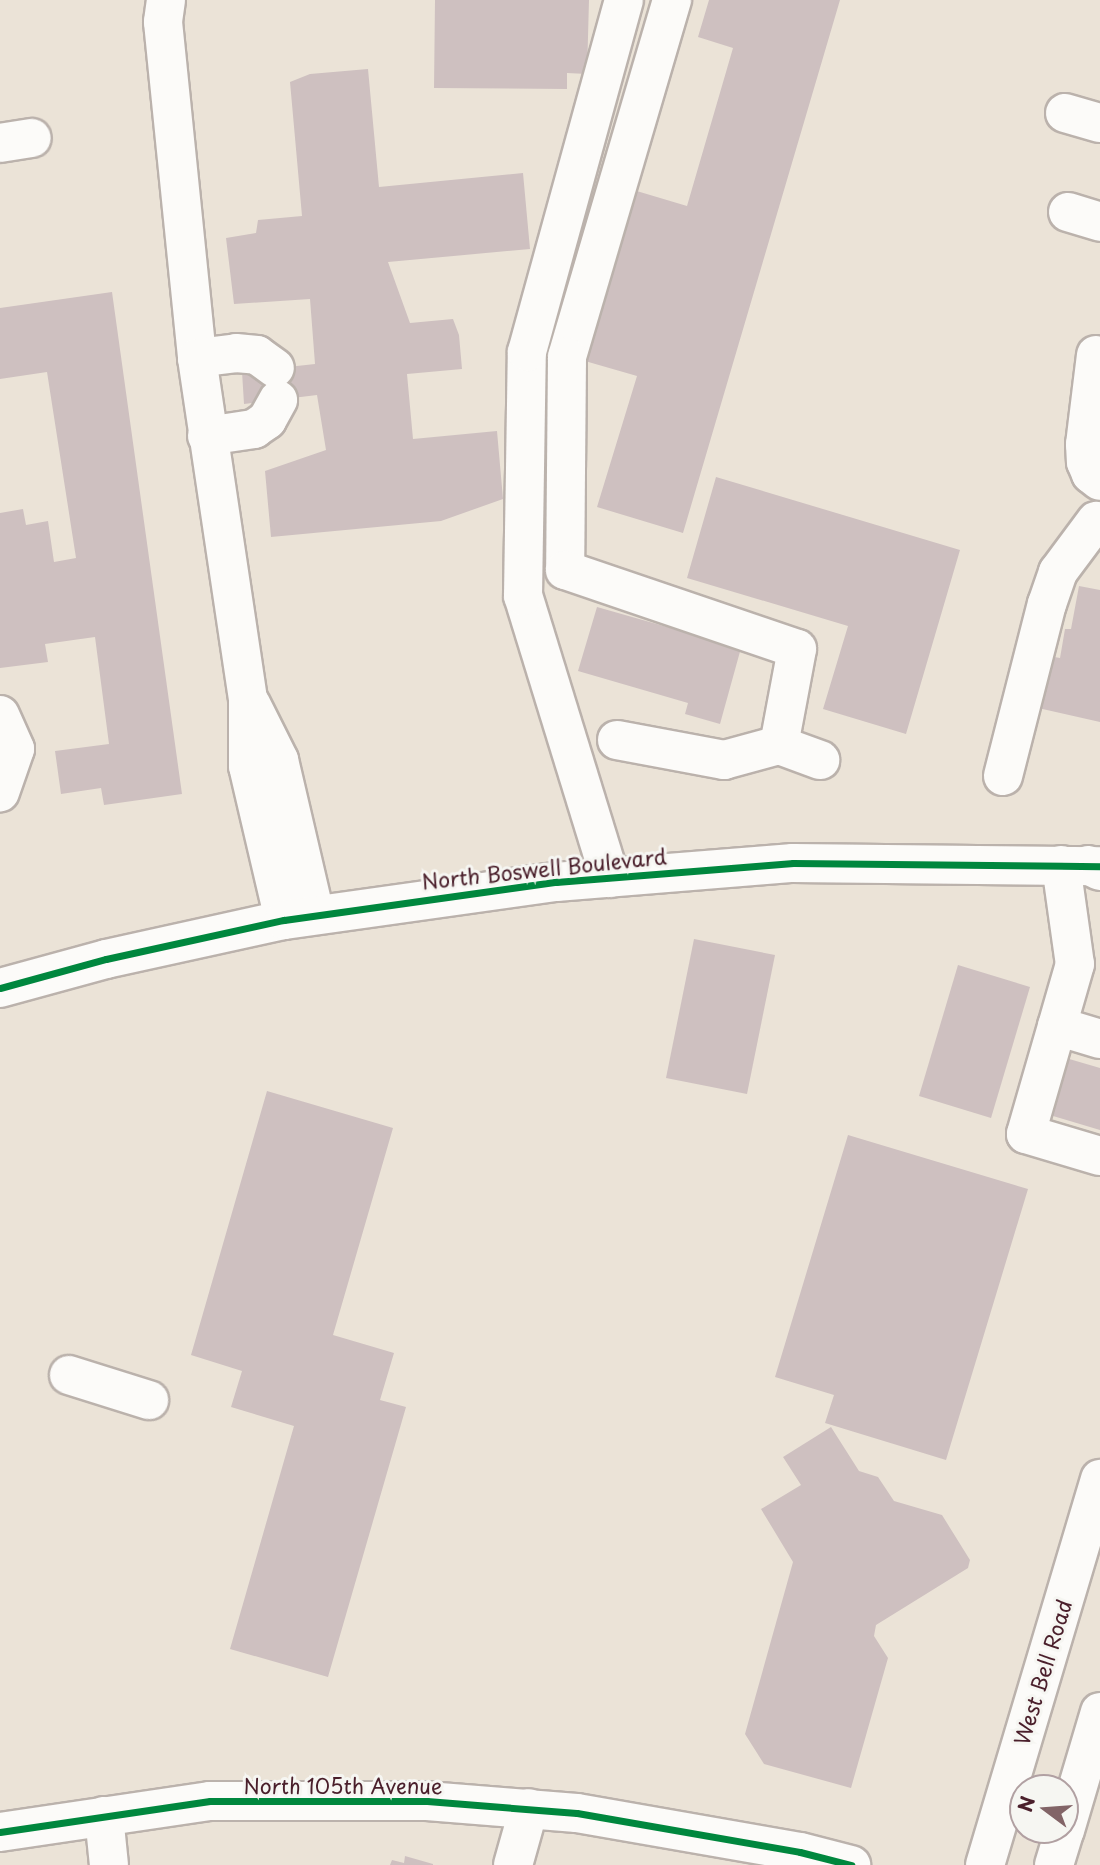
<!DOCTYPE html>
<style>
body{margin:0}
#map{position:relative;width:1100px;height:1865px;overflow:hidden;background:#ebe3d7;font-family:"Playpen Sans",sans-serif}
div>[style]{position:absolute}
[style*='--x']{left:calc(var(--x)*1px);top:calc(var(--y)*1px);width:calc(var(--w)*1px);rotate:calc(var(--a)*1deg)}
.building>*{inset:0;background:#cec0c0}
.roads{filter:drop-shadow(2px 0 #bbb2ac) drop-shadow(-2px 0 #bbb2ac) drop-shadow(0 2px #bbb2ac) drop-shadow(0 -2px #bbb2ac)}
.minor>*{height:38px;margin:-19px;padding:0 19px;transform-origin:19px;border-radius:19px;background:#fcfbf9}
.major>*{height:38px;margin:-19px;padding:0 19px;transform-origin:19px;border-radius:19px;background:#fcfbf9}
.cycleway>*{height:7px;margin:-3.5px;padding:0 3.5px;transform-origin:3.5px;border-radius:3.5px;background:#00873e}
span{translate:-50% -50%;white-space:nowrap;text-align:center;line-height:1.15;-webkit-text-stroke:6px #f6f6f2;paint-order:stroke}
.street-label{font-size:21px;color:#4a1f2b}
.north{position:absolute;left:1009px;top:1774px;width:70px;height:70px;box-sizing:border-box;background:#f6f6f2;border:2px solid #b1a0a2;border-radius:50%;rotate:286deg;font-size:19px;font-weight:700;line-height:28px;text-align:center;color:#4a1f2b}
.north::after{content:'';display:block;margin:auto;width:24px;height:32px;background:#826467;clip-path:polygon(50% 0,100% 100%,50% 72%,0 100%)}
</style>
<div id="map">
<div class="building">
<div style="clip-path:polygon(435px 0,589px 0,587px 74px,567px 73px,567px 89px,434px 88px)"></div>
<div style="clip-path:polygon(709px 0,840px 0,683px 533px,597px 507px,637px 376px,578px 359px,630px 189px,687px 206px,733px 48px,698px 37px)"></div>
<div style="clip-path:polygon(368px 69px,379px 187px,523px 173px,530px 249px,388px 262px,410px 323px,453px 319px,459px 335px,462px 369px,407px 374px,413px 439px,497px 431px,503px 499px,441px 521px,271px 537px,265px 471px,326px 450px,317px 395px,244px 404px,242px 372px,315px 364px,310px 299px,234px 304px,226px 238px,256px 233px,258px 220px,302px 216px,290px 82px,310px 74px)"></div>
<div style="clip-path:polygon(112px 292px,182px 794px,104px 805px,101px 788px,61px 794px,55px 751px,109px 744px,95px 637px,45px 644px,48px 662px,0 668px,0 513px,23px 509px,26px 525px,48px 521px,54px 562px,76px 558px,47px 372px,0 379px,0 308px)"></div>
<div style="clip-path:polygon(716px 477px,960px 550px,906px 734px,823px 709px,848px 626px,687px 578px)"></div>
<div style="clip-path:polygon(1079px 586px,1100px 590px,1100px 722px,1012px 702px,1021px 651px,1060px 658px,1065px 629px,1071px 629px)"></div>
<div style="clip-path:polygon(597px 607px,741px 648px,720px 724px,685px 714px,688px 703px,578px 671px)"></div>
<div style="clip-path:polygon(694px 939px,775px 955px,747px 1094px,666px 1078px)"></div>
<div style="clip-path:polygon(958px 965px,1030px 987px,991px 1118px,919px 1096px)"></div>
<div style="clip-path:polygon(1059px 1056px,1100px 1068px,1100px 1130px,1043px 1113px)"></div>
<div style="clip-path:polygon(267px 1091px,393px 1128px,333px 1335px,394px 1353px,380px 1400px,406px 1407px,328px 1677px,230px 1649px,294px 1426px,231px 1407px,242px 1371px,191px 1355px)"></div>
<div style="clip-path:polygon(848px 1135px,1028px 1189px,946px 1460px,825px 1423px,834px 1395px,775px 1377px)"></div>
<div style="clip-path:polygon(831px 1427px,859px 1471px,878px 1477px,894px 1501px,942px 1515px,970px 1560px,968px 1568px,876px 1625px,874px 1636px,888px 1658px,851px 1788px,764px 1764px,745px 1734px,793px 1562px,761px 1509px,801px 1485px,783px 1457px)"></div>
<div style="clip-path:polygon(405px 1856px,433px 1864px,433px 1865px,390px 1865px,392px 1860px,404px 1863px)"></div>
</div>
<div class="roads">
<div class="minor">
<div style="--x:166;--y:0;--w:22;--a:98"></div>
<div style="--x:163;--y:22;--w:338;--a:84.2"></div>
<div style="--x:197;--y:358;--w:344;--a:81.5"></div>
<div style="--x:248;--y:698;--w:68;--a:90"></div>
<div style="--x:248;--y:766;--w:158;--a:76.8"></div>
<div style="--x:672;--y:0;--w:372;--a:106.4"></div>
<div style="--x:567;--y:357;--w:213;--a:90.5"></div>
<div style="--x:565;--y:570;--w:245;--a:18.8"></div>
<div style="--x:797;--y:649;--w:98;--a:100.6"></div>
<div style="--x:779;--y:745;--w:44;--a:20.1"></div>
<div style="--x:1065;--y:113;--w:36;--a:16"></div>
<div style="--x:0;--y:143;--w:32;--a:-9"></div>
<div style="--x:1068;--y:212;--w:34;--a:17"></div>
<div style="--x:1096;--y:355;--w:90;--a:97"></div>
<div style="--x:1085;--y:444;--w:18;--a:87"></div>
<div style="--x:1086;--y:462;--w:13;--a:67"></div>
<div style="--x:1091;--y:474;--w:11;--a:38"></div>
<div style="--x:197;--y:358;--w:39;--a:-7"></div>
<div style="--x:236;--y:353;--w:21;--a:5"></div>
<div style="--x:257;--y:355;--w:22;--a:36"></div>
<div style="--x:207;--y:436;--w:48;--a:-8.5"></div>
<div style="--x:254;--y:429;--w:16;--a:-35"></div>
<div style="--x:267;--y:420;--w:23;--a:-61"></div>
<div style="--x:251;--y:704;--w:63;--a:63.4"></div>
<div style="--x:279;--y:760;--w:159;--a:76.9"></div>
<div style="--x:0;--y:715;--w:37;--a:66"></div>
<div style="--x:15;--y:749;--w:46;--a:109.2"></div>
<div style="--x:617;--y:740;--w:109;--a:10.6"></div>
<div style="--x:724;--y:760;--w:57;--a:-15.3"></div>
<div style="--x:1003;--y:776;--w:178;--a:-75.7"></div>
<div style="--x:1047;--y:604;--w:34;--a:-71"></div>
<div style="--x:1058;--y:572;--w:64;--a:-53.3"></div>
<div style="--x:1061;--y:865;--w:100;--a:82"></div>
<div style="--x:1075;--y:964;--w:177;--a:106.1"></div>
<div style="--x:1026;--y:1134;--w:77;--a:16.6"></div>
<div style="--x:610;--y:878;--w:295;--a:-107.1"></div>
<div style="--x:523;--y:596;--w:244;--a:-89.1"></div>
<div style="--x:527;--y:352;--w:365;--a:-74.6"></div>
<div style="--x:0;--y:988;--w:110;--a:-15.3"></div>
<div style="--x:106;--y:959;--w:182;--a:-12.4"></div>
<div style="--x:284;--y:920;--w:275;--a:-8"></div>
<div style="--x:556;--y:882;--w:238;--a:-4.6"></div>
<div style="--x:793;--y:863;--w:307;--a:0.6"></div>
<div style="--x:1057;--y:1026;--w:45;--a:16.8"></div>
<div style="--x:69;--y:1375;--w:84;--a:17.4"></div>
<div style="--x:104;--y:1816;--w:49;--a:84.2"></div>
<div style="--x:0;--y:1832;--w:212;--a:-8.4"></div>
<div style="--x:210;--y:1801;--w:217;--a:0"></div>
<div style="--x:427;--y:1801;--w:150;--a:4.6"></div>
<div style="--x:577;--y:1813;--w:226;--a:9.9"></div>
<div style="--x:800;--y:1852;--w:53;--a:14.3"></div>
<div style="--x:513;--y:1865;--w:59;--a:-74.3"></div>
</div>
<div class="major">
<div style="--x:1088;--y:865;--w:13;--a:27"></div>
<div style="--x:1065;--y:1830;--w:123;--a:-73.5"></div>
<div style="--x:985;--y:1865;--w:403;--a:-73.4"></div>
<div style="--x:1054;--y:1865;--w:37;--a:-73"></div>
</div>
</div>
<div class="cycleway">
<div style="--x:0;--y:988;--w:110;--a:-15.3"></div>
<div style="--x:106;--y:959;--w:182;--a:-12.4"></div>
<div style="--x:284;--y:920;--w:275;--a:-8"></div>
<div style="--x:556;--y:882;--w:238;--a:-4.6"></div>
<div style="--x:793;--y:863;--w:307;--a:0.6"></div>
<div style="--x:0;--y:1832;--w:212;--a:-8.4"></div>
<div style="--x:210;--y:1801;--w:217;--a:0"></div>
<div style="--x:427;--y:1801;--w:150;--a:4.6"></div>
<div style="--x:577;--y:1813;--w:226;--a:9.9"></div>
<div style="--x:800;--y:1852;--w:53;--a:14.3"></div>
</div>
<div class="street-label">
<span style="left:544px;top:868px;rotate:-6deg">North Boswell Boulevard</span>
<span style="left:1042px;top:1672px;rotate:-73deg">West Bell Road</span>
<span style="left:343px;top:1785px">North 105th Avenue</span>
</div>
<div class="north">N</div>
</div>
